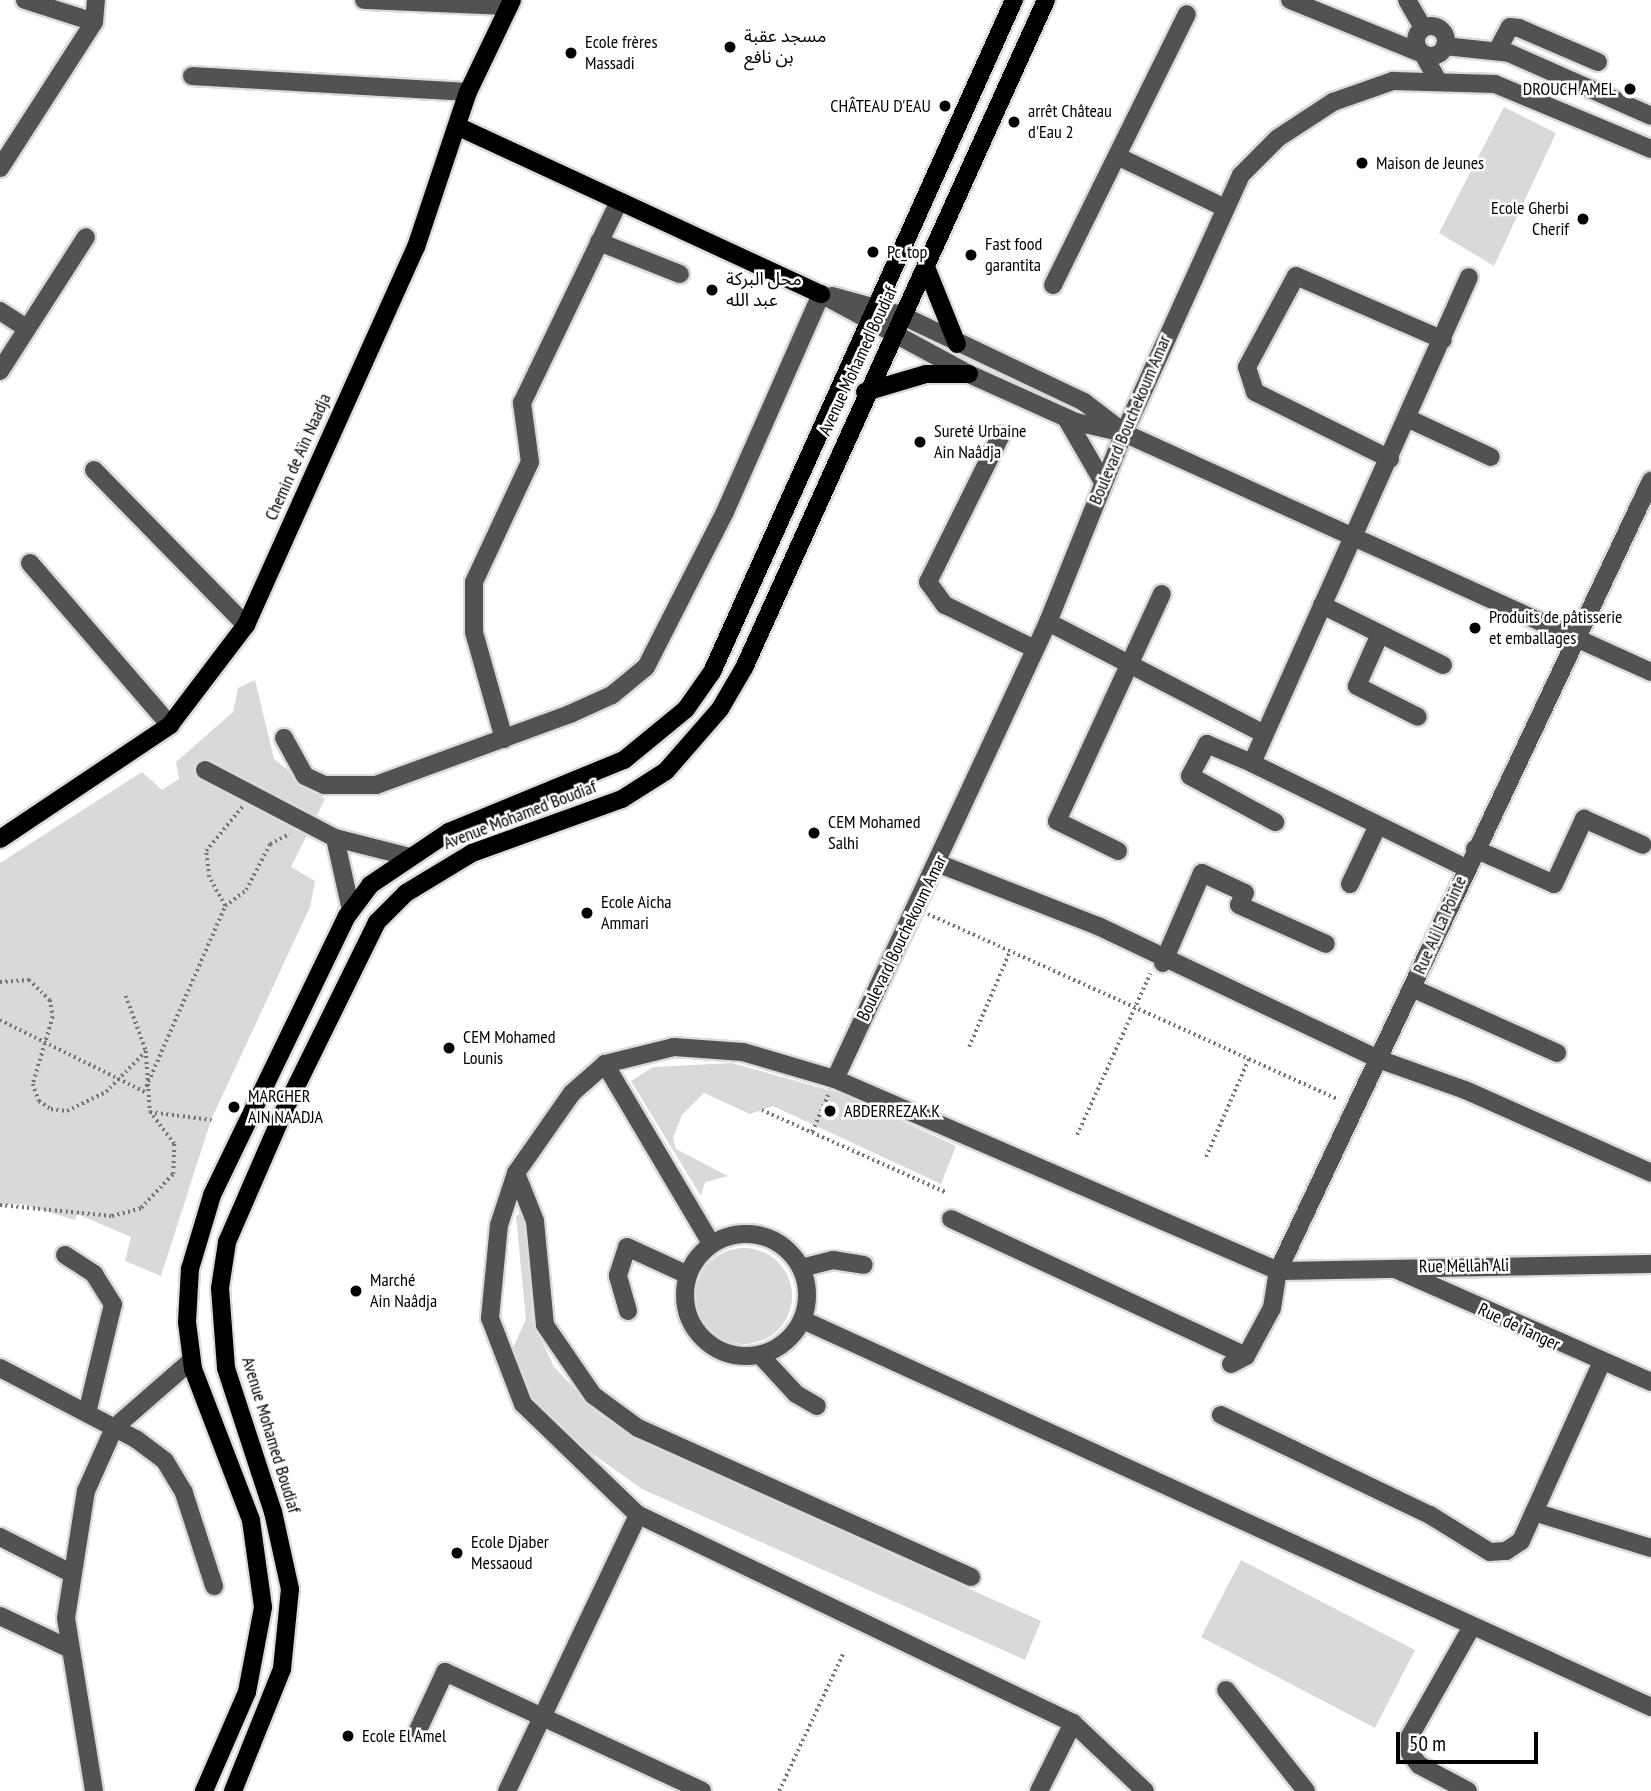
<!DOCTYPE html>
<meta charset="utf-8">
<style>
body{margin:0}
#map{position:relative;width:1651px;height:1791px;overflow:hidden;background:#fff;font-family:"PT Sans Narrow","Noto Sans Arabic",sans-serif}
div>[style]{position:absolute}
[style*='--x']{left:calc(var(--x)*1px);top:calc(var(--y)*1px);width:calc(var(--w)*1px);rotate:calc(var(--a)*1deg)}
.green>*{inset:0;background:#d9d9d9}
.round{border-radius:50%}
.path>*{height:3.5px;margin-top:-1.75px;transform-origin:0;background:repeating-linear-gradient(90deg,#747474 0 2px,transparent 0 5.5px)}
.roads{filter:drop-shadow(2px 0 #dbdbdb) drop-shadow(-2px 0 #dbdbdb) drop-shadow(0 2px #dbdbdb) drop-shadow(0 -2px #dbdbdb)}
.minor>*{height:18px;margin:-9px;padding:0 9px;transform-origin:9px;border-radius:9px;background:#525252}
.minor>.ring{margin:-9px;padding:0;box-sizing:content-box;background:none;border:18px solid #525252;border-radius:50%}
.major>*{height:18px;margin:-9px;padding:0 9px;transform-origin:9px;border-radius:9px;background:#000}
.dots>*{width:19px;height:19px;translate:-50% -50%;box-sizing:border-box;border:4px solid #fff;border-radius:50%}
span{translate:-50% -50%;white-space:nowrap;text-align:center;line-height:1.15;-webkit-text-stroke:5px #fff;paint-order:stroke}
.poi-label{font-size:18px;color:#000}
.left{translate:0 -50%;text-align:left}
.right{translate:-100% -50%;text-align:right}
.street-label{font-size:18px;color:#000}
.scale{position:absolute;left:1396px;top:1732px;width:142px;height:32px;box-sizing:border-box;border:4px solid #000;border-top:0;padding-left:9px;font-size:21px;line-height:24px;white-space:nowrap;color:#000;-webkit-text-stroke:5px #fff;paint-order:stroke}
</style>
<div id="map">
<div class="green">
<div style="clip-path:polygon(1504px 107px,1556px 133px,1494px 266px,1439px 233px)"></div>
<div style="clip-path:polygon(255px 680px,274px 759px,325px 799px,291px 867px,315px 881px,310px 907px,211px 1120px,161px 1276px,125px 1261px,131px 1237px,77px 1214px,75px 1220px,21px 1204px,0 1205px,0 863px,142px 772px,162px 790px,179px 779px,176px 762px,233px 712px,238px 688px)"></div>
<div style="clip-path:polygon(732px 1063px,843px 1094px,956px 1146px,941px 1184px,773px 1106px,750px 1114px,704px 1093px,682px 1115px,673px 1138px,676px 1149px,728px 1176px,705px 1182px,701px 1196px,631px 1081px,653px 1067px)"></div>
<div style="clip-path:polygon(524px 1211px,533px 1322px,554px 1367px,599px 1414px,634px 1438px,1041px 1621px,1025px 1660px,642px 1489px,562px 1432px,530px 1395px,512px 1350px,526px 1319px,516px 1216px)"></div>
<div class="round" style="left:696px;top:1248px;width:96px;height:96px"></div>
<div style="clip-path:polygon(1241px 1560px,1415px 1650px,1375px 1728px,1201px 1637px)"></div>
</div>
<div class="path">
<div style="--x:225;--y:906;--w:26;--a:-37"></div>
<div style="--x:246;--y:890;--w:52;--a:-62.4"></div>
<div style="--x:270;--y:844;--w:22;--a:-27"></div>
<div style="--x:928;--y:914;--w:451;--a:24.3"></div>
<div style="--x:0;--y:982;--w:29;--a:-4"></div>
<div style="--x:29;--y:980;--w:29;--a:44"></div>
<div style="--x:50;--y:1000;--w:17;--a:80"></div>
<div style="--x:53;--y:1017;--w:70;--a:106.6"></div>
<div style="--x:33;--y:1084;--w:18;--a:71"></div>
<div style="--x:39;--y:1101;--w:14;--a:34"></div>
<div style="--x:51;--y:1109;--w:16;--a:7"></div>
<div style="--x:67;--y:1111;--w:43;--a:-26"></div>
<div style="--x:106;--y:1092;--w:57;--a:-45.7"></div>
<div style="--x:126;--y:996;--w:59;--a:70"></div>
<div style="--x:146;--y:1051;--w:61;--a:86.2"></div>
<div style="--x:150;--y:1112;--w:62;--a:7.5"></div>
<div style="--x:0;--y:1020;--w:164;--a:26.4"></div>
<div style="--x:969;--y:1047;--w:104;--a:-66.9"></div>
<div style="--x:146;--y:1087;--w:197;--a:-66.4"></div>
<div style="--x:225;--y:906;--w:33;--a:-119"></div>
<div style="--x:209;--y:877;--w:26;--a:-97"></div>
<div style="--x:206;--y:851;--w:57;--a:-50.7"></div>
<div style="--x:762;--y:1110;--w:201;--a:24.1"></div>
<div style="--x:812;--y:1132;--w:40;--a:-66.6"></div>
<div style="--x:1077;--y:1135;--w:177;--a:-65.6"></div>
<div style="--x:1206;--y:1157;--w:108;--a:-66.5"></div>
<div style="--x:0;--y:1205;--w:113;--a:5.6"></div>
<div style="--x:112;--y:1216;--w:30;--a:-15"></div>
<div style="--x:141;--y:1208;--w:47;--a:-46.7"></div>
<div style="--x:173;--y:1174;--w:30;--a:-88"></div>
<div style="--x:174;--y:1144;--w:40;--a:-127"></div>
<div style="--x:779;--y:1791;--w:151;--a:-65"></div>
</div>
<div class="roads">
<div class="minor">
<div style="--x:25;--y:0;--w:72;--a:17.7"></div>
<div style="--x:364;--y:0;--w:145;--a:2.4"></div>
<div style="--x:1290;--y:0;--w:144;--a:22.1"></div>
<div style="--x:1423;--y:54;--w:29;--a:61"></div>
<div style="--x:1407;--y:0;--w:32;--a:60"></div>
<div class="ring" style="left:1416px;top:26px;width:12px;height:12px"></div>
<div style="--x:1445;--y:46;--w:64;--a:6.2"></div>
<div style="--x:1509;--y:53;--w:155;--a:23.9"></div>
<div style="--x:1497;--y:51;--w:27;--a:-62"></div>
<div style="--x:1510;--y:27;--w:9;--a:6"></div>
<div style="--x:1519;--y:28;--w:86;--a:23.3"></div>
<div style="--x:192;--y:76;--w:276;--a:3.3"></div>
<div style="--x:1117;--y:156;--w:118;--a:25.7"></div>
<div style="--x:0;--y:168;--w:174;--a:-57.2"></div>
<div style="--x:94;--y:22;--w:22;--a:-85"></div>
<div style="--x:599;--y:242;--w:87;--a:21.6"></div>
<div style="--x:1053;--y:285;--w:302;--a:-63.7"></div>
<div style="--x:821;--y:294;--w:168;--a:28.4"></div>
<div style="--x:969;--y:374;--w:117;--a:24.2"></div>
<div style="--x:1076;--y:422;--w:49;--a:12.9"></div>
<div style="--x:1124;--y:433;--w:579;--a:24.39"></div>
<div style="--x:832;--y:296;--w:72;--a:15.4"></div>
<div style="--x:901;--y:315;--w:203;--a:25.4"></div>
<div style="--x:1084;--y:402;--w:48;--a:37.3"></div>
<div style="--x:0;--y:311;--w:31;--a:33"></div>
<div style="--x:0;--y:371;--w:159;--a:-57.3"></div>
<div style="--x:1066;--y:418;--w:74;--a:60"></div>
<div style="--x:1409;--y:419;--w:90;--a:24.9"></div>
<div style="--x:1001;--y:435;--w:164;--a:116.4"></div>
<div style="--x:928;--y:582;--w:29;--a:54"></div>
<div style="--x:945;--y:605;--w:100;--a:26.1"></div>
<div style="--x:1390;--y:459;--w:151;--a:-153.6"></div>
<div style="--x:1255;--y:392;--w:26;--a:-108"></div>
<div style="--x:1247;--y:367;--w:103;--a:-61.7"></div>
<div style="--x:1296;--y:276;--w:160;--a:23.5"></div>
<div style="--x:94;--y:470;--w:217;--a:45.6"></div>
<div style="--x:30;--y:563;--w:214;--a:49.2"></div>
<div style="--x:1322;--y:605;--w:135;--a:26.4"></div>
<div style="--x:1048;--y:622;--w:243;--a:27.4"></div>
<div style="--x:1380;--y:634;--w:57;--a:113.9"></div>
<div style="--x:1357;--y:686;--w:68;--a:26.9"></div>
<div style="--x:284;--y:738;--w:43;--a:61.1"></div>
<div style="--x:305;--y:776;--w:21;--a:25"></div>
<div style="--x:324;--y:785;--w:52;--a:0"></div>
<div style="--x:376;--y:785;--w:207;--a:-20.1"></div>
<div style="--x:570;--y:714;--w:46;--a:-24.3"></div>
<div style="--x:612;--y:695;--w:44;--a:-39.5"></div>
<div style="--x:646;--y:667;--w:174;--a:-63"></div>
<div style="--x:725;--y:512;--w:238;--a:-66.2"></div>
<div style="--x:504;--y:739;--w:111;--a:-105.7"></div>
<div style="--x:474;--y:632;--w:50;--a:-90"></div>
<div style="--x:474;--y:582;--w:132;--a:-65"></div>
<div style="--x:530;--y:462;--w:60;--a:-97.7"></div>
<div style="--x:522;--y:403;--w:224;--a:-64.3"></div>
<div style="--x:1252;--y:763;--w:49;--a:-157.1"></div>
<div style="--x:1207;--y:744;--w:36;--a:118"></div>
<div style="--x:1190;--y:776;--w:97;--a:28.4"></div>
<div style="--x:205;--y:770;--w:147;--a:27.6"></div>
<div style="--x:335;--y:838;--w:77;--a:14.2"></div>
<div style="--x:335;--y:838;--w:74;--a:77.5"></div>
<div style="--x:1475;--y:849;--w:86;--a:23.9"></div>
<div style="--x:1554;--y:884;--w:72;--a:-65.2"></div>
<div style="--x:1584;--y:819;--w:64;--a:23.8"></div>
<div style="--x:1118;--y:851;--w:68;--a:-153.8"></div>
<div style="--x:1057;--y:821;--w:250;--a:-65.2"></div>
<div style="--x:937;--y:863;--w:173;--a:21.4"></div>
<div style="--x:1098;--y:926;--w:310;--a:25.4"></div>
<div style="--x:1378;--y:1059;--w:92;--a:19.6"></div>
<div style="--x:1465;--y:1090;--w:204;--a:24"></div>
<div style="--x:1466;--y:868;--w:238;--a:-153.9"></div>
<div style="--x:1252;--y:763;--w:532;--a:-65.94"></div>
<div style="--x:1350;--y:884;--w:65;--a:-64.6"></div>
<div style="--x:1163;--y:963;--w:98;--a:-66.6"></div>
<div style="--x:1202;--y:873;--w:47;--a:24.9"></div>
<div style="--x:1245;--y:893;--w:13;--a:117"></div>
<div style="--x:1239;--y:905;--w:95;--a:24.1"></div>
<div style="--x:1412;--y:988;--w:159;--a:24.1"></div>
<div style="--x:605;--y:1064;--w:208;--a:59.4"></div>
<div style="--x:835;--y:1079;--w:504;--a:-65.01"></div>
<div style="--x:1048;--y:622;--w:204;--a:-68.1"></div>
<div style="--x:1124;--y:433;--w:283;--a:-65.6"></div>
<div style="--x:1241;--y:175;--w:52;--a:-45"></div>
<div style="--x:1278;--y:138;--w:66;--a:-33.2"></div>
<div style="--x:1333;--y:102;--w:64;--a:-19.3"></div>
<div style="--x:1393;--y:81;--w:102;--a:1.7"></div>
<div style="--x:1495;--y:84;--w:169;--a:22.6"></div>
<div style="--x:516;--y:1173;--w:52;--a:68.4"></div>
<div style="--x:535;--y:1221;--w:104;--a:84.5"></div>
<div style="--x:545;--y:1325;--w:85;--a:55.6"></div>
<div style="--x:593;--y:1395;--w:56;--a:36.3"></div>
<div style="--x:638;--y:1428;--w:365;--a:24.1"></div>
<div style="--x:951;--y:1219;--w:325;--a:24.9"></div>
<div class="ring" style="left:685px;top:1234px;width:104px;height:104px"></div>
<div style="--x:65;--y:1255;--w:35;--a:33"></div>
<div style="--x:94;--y:1274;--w:36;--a:58"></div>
<div style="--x:113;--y:1304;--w:112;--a:103.4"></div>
<div style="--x:801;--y:1268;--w:33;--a:-14"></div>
<div style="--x:833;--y:1260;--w:31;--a:9"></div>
<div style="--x:1395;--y:1269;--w:280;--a:23.8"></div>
<div style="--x:628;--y:1311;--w:37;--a:-106"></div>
<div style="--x:618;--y:1275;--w:29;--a:-72"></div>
<div style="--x:627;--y:1247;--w:67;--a:24.7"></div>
<div style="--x:803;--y:1320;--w:932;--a:24.53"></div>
<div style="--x:760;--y:1355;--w:53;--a:47.3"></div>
<div style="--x:796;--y:1394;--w:24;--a:30"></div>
<div style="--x:1231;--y:1364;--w:17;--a:-28"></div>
<div style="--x:1246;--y:1356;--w:55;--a:-61.6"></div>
<div style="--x:1272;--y:1308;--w:37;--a:-81"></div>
<div style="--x:1278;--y:1271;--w:874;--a:-64.73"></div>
<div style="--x:0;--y:1368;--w:153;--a:27.6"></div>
<div style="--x:136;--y:1439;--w:36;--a:37"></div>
<div style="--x:165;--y:1461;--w:37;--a:59"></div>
<div style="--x:184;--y:1493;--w:98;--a:72.1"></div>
<div style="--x:1221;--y:1415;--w:232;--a:25.6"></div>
<div style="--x:1430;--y:1515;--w:70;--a:31.7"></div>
<div style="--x:1490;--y:1552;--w:16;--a:-4"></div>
<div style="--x:1506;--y:1551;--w:18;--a:-34"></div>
<div style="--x:1521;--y:1541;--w:194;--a:-65.7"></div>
<div style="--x:1534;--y:1512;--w:122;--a:17.1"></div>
<div style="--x:0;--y:1537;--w:80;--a:26.9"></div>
<div style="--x:0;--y:1616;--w:75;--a:25.2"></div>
<div style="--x:1226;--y:1690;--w:129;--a:51.6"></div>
<div style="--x:418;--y:1730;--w:64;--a:-65"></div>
<div style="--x:445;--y:1672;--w:283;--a:24.8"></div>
<div style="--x:94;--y:1791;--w:175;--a:-99.2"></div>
<div style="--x:66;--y:1618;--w:129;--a:-81.1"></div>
<div style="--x:86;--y:1491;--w:69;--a:-66"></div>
<div style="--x:114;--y:1428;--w:103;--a:-41.1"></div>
<div style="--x:507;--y:1791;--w:306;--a:-64.6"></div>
<div style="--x:1039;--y:1791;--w:76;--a:-63.4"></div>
<div style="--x:1145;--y:1791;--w:99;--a:-136.6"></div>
<div style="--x:1073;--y:1723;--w:482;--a:-154.4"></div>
<div style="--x:638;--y:1515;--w:160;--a:-136"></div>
<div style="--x:523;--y:1404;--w:92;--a:-111"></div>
<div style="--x:490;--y:1318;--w:93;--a:-84.5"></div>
<div style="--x:499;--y:1225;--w:55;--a:-71.9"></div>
<div style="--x:516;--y:1173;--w:98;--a:-55"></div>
<div style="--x:572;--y:1093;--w:44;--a:-41.3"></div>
<div style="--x:605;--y:1064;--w:71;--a:-13.8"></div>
<div style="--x:674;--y:1047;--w:69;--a:4.1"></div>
<div style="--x:743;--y:1052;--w:96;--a:16.4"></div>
<div style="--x:835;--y:1079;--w:483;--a:23.4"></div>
<div style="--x:1278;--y:1271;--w:373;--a:-1.1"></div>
<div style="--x:1468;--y:1791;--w:55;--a:-152"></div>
<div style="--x:1419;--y:1765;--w:15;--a:-127"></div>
<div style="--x:1410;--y:1753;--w:17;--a:-90"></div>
<div style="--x:1410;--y:1736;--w:122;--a:-60.5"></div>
</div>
<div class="major">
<div style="--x:459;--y:127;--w:399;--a:24.8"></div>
<div style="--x:926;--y:267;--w:83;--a:68.1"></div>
<div style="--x:865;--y:392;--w:64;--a:-16.4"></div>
<div style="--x:926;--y:374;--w:43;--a:0"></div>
<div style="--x:0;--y:839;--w:205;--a:-33.8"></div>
<div style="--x:170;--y:725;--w:126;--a:-52.8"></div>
<div style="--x:246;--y:625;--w:414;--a:-65.8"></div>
<div style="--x:416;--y:247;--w:163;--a:-71.5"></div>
<div style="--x:468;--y:92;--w:102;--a:-64.4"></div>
<div style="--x:204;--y:1791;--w:108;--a:-66.5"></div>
<div style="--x:247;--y:1692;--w:86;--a:-79.3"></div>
<div style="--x:263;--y:1607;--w:88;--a:-97.9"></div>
<div style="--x:251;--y:1520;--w:162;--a:-111"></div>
<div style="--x:193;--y:1369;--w:47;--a:-97.3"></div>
<div style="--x:187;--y:1322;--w:53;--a:-86.8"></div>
<div style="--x:190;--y:1269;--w:77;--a:-73.4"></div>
<div style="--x:212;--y:1195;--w:310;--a:-64.2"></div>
<div style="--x:347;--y:916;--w:39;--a:-53"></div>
<div style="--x:370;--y:885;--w:95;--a:-33.9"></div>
<div style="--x:449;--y:832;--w:189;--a:-22.4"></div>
<div style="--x:624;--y:760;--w:80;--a:-39.4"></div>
<div style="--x:686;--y:709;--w:45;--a:-54.9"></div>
<div style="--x:712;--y:672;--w:737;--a:-65.8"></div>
<div style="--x:233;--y:1791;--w:131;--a:-68.1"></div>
<div style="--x:282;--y:1669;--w:80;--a:-84.3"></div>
<div style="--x:290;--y:1589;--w:79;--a:-102.4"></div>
<div style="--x:273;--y:1512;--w:151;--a:-108.1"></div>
<div style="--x:226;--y:1368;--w:80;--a:-94.3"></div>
<div style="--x:220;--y:1288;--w:47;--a:-81.3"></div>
<div style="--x:227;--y:1242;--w:141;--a:-66.5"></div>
<div style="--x:283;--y:1113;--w:213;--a:-63.8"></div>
<div style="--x:377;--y:922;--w:41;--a:-45"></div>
<div style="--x:406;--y:893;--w:77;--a:-31.2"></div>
<div style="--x:472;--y:853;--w:159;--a:-19.8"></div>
<div style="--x:622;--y:799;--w:52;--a:-32.5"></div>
<div style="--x:666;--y:771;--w:82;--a:-48.9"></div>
<div style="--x:720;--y:709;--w:48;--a:-59.7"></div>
<div style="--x:744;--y:668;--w:733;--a:-65.67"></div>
</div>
</div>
<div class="dots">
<div style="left:730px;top:47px;background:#000"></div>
<div style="left:571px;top:53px;background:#000"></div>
<div style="left:1630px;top:89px;background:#000"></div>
<div style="left:945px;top:106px;background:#000"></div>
<div style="left:1014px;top:122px;background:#000"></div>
<div style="left:1362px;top:163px;background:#000"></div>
<div style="left:1583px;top:219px;background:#000"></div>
<div style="left:873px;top:252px;background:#000"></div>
<div style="left:971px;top:255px;background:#000"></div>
<div style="left:712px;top:290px;background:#000"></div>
<div style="left:920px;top:442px;background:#000"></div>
<div style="left:1475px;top:628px;background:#000"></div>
<div style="left:814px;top:833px;background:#000"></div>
<div style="left:587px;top:913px;background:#000"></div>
<div style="left:449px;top:1048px;background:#000"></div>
<div style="left:234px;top:1107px;background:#000"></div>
<div style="left:830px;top:1111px;background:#000"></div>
<div style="left:356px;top:1291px;background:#000"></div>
<div style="left:457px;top:1553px;background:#000"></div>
<div style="left:348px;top:1736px;background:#000"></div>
</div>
<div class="poi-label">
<span class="left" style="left:744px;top:47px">مسجد عقبة<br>بن نافع</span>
<span class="left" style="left:585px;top:53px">Ecole frères<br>Massadi</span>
<span class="right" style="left:1616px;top:89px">DROUCH AMEL</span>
<span class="right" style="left:931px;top:106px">CHÂTEAU D'EAU</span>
<span class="left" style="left:1028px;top:122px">arrêt Château<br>d'Eau 2</span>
<span class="left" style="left:1376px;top:163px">Maison de Jeunes</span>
<span class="right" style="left:1569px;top:219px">Ecole Gherbi<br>Cherif</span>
<span class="left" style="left:985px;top:255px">Fast food<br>garantita</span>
<span class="left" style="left:887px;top:252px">Pc_top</span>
<span class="left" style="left:726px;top:290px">محل البركة<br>عبد الله</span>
<span class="left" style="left:934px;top:442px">Sureté Urbaine<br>Ain Naâdja</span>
<span class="left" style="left:1489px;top:628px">Produits de pâtisserie<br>et emballages</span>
<span class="left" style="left:828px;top:833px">CEM Mohamed<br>Salhi</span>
<span class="left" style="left:601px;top:913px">Ecole Aicha<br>Ammari</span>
<span class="left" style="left:463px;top:1048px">CEM Mohamed<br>Lounis</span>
<span class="left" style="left:248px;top:1107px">MARCHER<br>AIN NAADJA</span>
<span class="left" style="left:844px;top:1111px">ABDERREZAK.K</span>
<span class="left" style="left:370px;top:1291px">Marché<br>Ain Naâdja</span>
<span class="left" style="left:471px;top:1553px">Ecole Djaber<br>Messaoud</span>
<span class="left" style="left:362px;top:1736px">Ecole El Amel</span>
</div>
<div class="street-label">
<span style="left:858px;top:361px;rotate:-65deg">Avenue Mohamed Boudiaf</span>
<span style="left:1130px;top:420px;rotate:-67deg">Boulevard Bouchekoum Amar</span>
<span style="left:298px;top:457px;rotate:-66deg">Chemin de Aïn Naadja</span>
<span style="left:520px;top:815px;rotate:-21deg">Avenue Mohamed Boudiaf</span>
<span style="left:1440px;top:925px;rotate:-66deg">Rue Ali La Pointe</span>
<span style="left:902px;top:938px;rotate:-64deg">Boulevard Bouchekoum Amar</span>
<span style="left:1464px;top:1266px;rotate:-1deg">Rue Mellah Ali</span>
<span style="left:1519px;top:1327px;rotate:25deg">Rue de Tanger</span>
<span style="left:271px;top:1435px;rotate:73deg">Avenue Mohamed Boudiaf</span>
</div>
<div class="scale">50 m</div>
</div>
